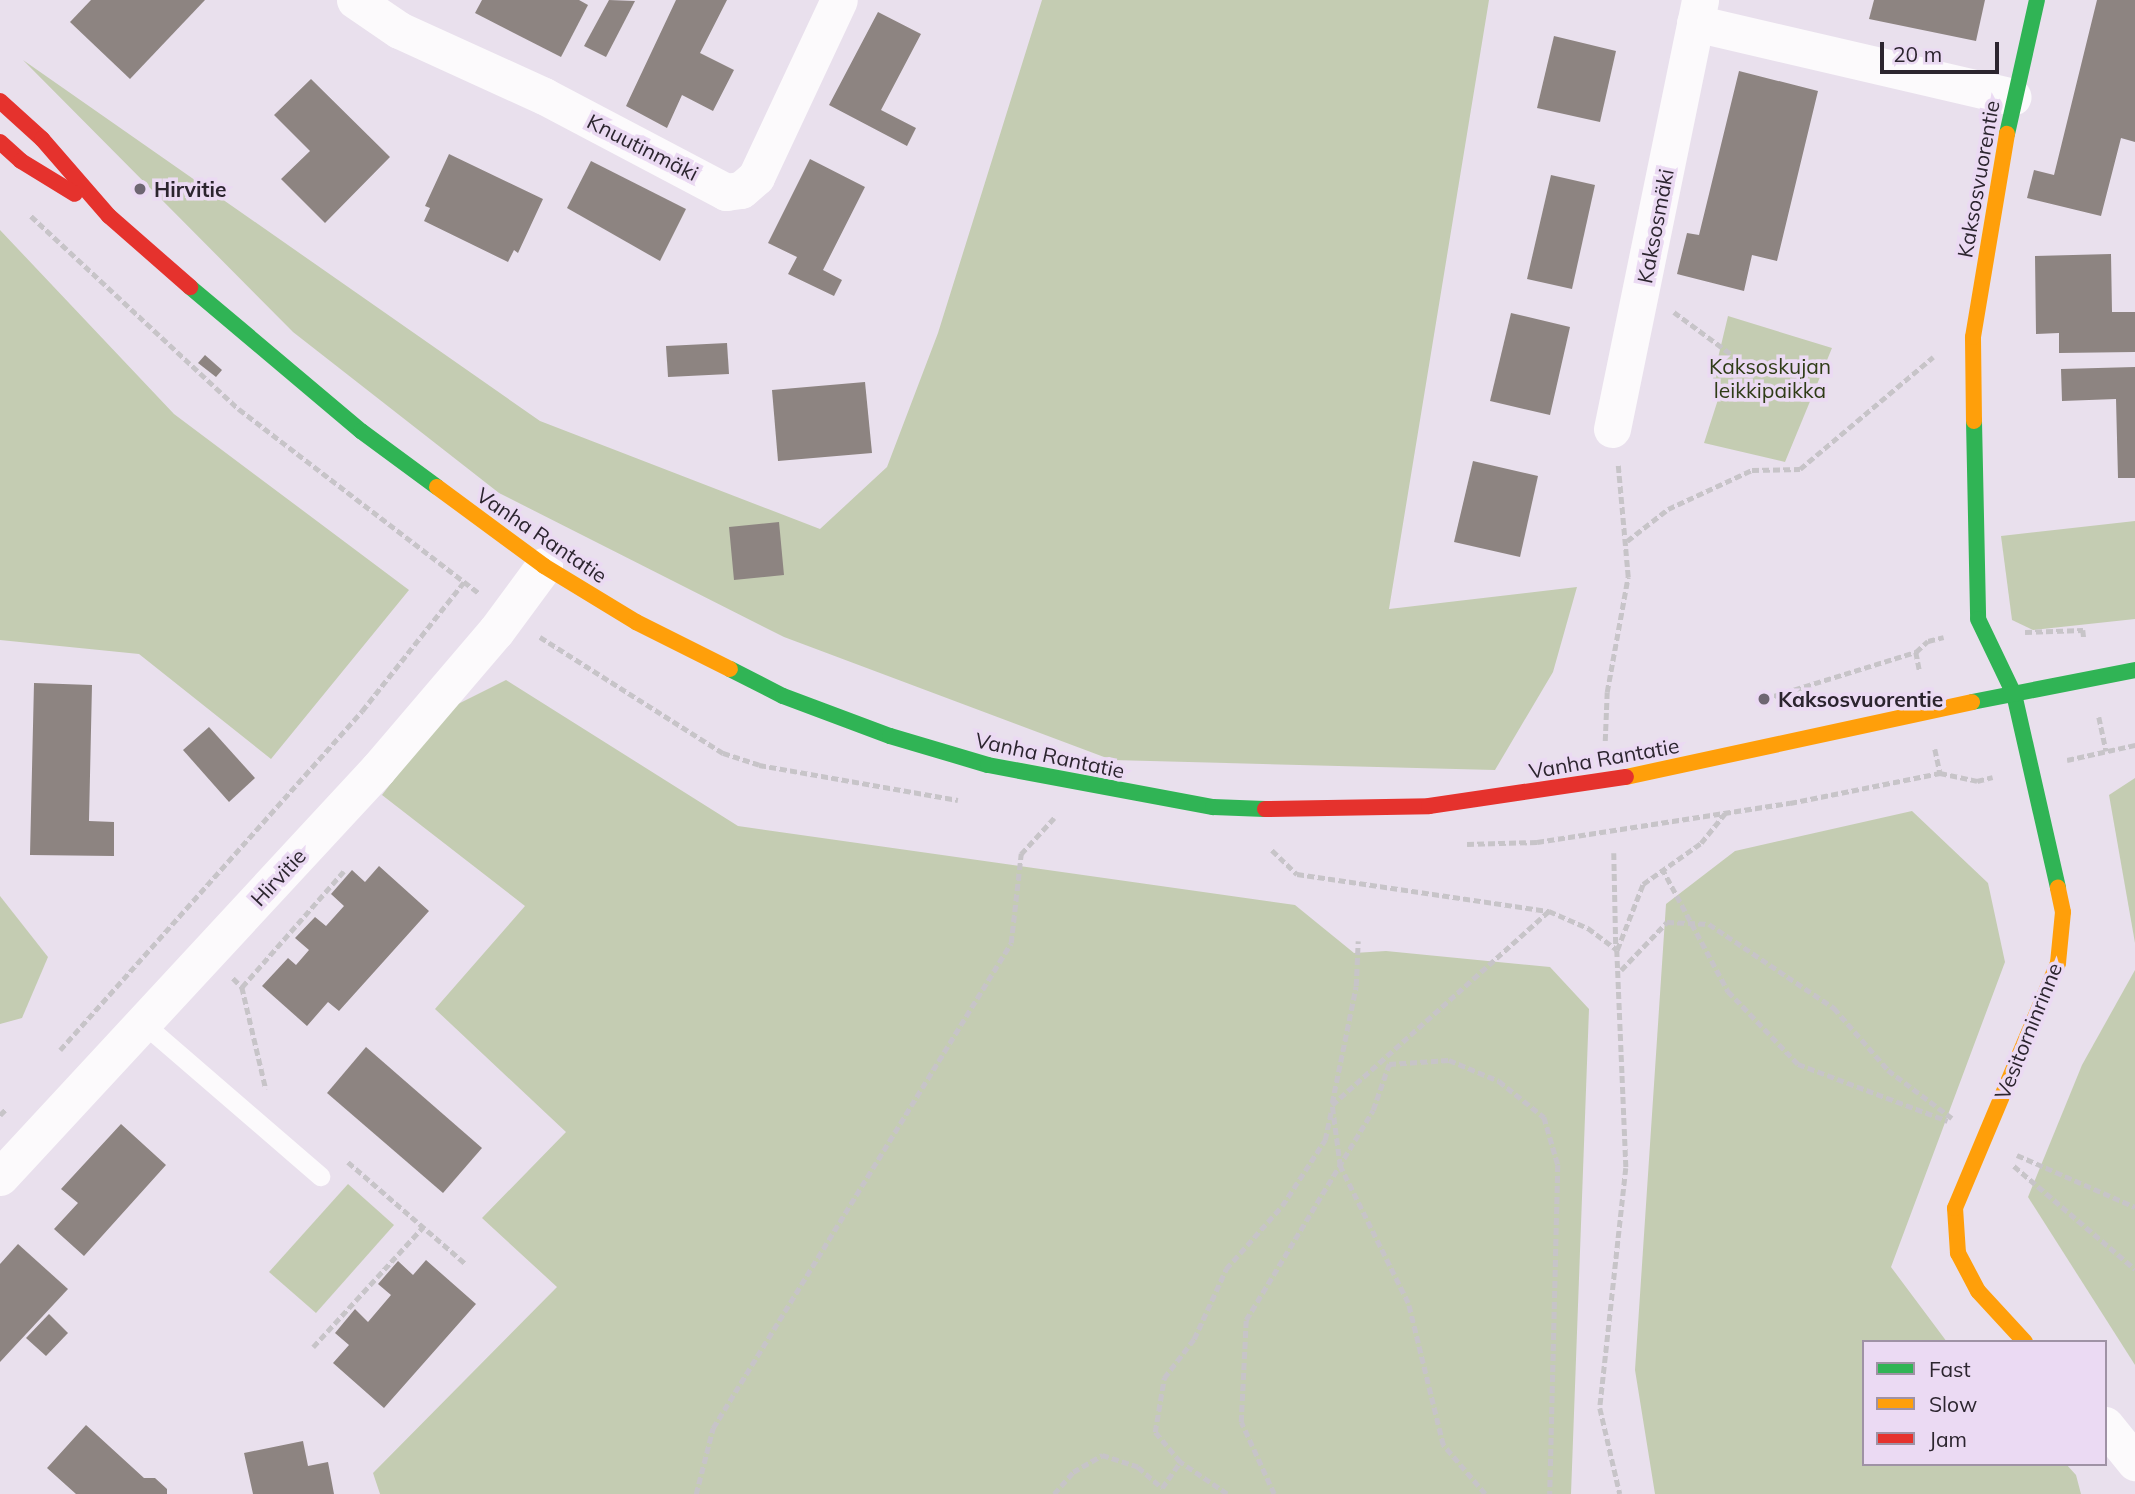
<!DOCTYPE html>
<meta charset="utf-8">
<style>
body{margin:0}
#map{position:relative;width:2135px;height:1494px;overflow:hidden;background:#e9e0ed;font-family:Mulish,sans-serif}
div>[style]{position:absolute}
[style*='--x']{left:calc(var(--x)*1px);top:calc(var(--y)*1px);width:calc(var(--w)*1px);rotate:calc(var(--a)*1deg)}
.green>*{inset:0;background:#c4ccb2}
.building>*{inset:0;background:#8d8481}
.path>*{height:4.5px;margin-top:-2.25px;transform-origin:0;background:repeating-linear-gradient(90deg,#c7c4c8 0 7px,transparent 0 10.5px)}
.lane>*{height:19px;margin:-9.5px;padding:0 9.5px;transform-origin:9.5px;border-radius:9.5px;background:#fcfafc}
.street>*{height:37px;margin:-18.5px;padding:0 18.5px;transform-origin:18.5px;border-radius:18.5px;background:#fcfafc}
.fast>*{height:16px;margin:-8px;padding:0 8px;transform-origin:8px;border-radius:8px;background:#30b455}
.slow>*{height:16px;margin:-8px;padding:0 8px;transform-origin:8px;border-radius:8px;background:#ff9f0a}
.jam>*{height:16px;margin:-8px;padding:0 8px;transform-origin:8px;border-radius:8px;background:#e5322d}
.dots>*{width:19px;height:19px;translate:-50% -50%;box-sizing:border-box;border:4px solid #ebdaf3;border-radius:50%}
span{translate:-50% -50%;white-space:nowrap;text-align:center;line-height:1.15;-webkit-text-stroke:7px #ebdaf3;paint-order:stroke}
.street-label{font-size:21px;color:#2c252f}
.poi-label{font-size:21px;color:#2c252f;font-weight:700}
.left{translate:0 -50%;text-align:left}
.park-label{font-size:21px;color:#2f3c17}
.legend{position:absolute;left:1862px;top:1340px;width:245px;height:126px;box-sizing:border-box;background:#ebdaf3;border:2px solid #9f92a5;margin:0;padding:9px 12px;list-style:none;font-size:21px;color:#2c252f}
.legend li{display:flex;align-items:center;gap:14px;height:35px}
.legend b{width:35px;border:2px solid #9f92a5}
.scale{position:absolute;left:1880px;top:42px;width:119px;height:32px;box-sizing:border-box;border:4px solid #2c252f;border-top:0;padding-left:9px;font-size:21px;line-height:24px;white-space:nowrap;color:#2c252f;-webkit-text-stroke:5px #ebdaf3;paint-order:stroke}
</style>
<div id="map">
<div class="green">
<div style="clip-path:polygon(1042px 0,1489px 0,1389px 609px,1577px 587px,1553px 672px,1495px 770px,1112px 760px,784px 637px,499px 493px,293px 332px,23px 60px,540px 421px,820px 529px,887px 467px,938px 333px)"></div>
<div style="clip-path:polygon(0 230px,174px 414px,409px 590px,271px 759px,139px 654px,0 640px)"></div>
<div style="clip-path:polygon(1728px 316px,1832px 348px,1785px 462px,1704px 443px,1723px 384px,1712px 383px)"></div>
<div style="clip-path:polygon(2135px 521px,2135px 619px,2033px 630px,2012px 620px,2001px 536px)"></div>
<div style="clip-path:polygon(506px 680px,738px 826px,1295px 905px,1354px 953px,1386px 951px,1550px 967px,1589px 1009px,1571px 1494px,380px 1494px,373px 1473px,557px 1287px,482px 1218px,566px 1132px,435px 1009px,525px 906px,382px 795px,448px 709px)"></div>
<div style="clip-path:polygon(2135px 778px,2135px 943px,2109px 795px)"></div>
<div style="clip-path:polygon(1912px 811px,1988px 883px,2005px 962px,1891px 1267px,1947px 1342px,1864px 1342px,1864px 1464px,2066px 1464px,2076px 1475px,2081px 1494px,1655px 1494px,1635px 1370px,1666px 904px,1735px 851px)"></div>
<div style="clip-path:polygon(0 896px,48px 957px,22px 1018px,0 1024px)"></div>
<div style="clip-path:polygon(2135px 970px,2135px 1365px,2028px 1197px,2082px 1065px)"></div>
<div style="clip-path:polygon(348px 1184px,394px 1225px,316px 1313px,269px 1272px)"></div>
</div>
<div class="building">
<div style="clip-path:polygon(91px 0,205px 0,130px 79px,70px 22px)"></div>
<div style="clip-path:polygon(482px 0,579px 0,588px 5px,561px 57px,475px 13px)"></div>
<div style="clip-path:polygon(609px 0,635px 1px,606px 57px,584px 46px)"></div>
<div style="clip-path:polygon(676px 0,727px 0,700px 53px,734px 70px,713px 111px,682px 95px,667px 128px,626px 106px)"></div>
<div style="clip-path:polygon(1874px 0,1985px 0,1976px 41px,1869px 19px)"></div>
<div style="clip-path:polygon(2097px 0,2135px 0,2135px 142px,2121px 138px,2101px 216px,2027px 198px,2034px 170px,2054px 175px)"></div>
<div style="clip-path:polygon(878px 12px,921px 34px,881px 110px,916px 128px,907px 146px,829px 105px)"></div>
<div style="clip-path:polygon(1554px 36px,1616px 51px,1600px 122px,1537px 108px)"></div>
<div style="clip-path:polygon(1739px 71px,1818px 91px,1777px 261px,1752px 255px,1744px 291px,1677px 274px,1687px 233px,1699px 235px)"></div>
<div style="clip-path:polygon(311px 79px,390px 157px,325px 223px,281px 179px,310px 151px,274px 115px)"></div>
<div style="clip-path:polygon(449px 154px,543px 199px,518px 253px,514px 250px,508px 262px,424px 221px,430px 208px,425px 206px)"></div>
<div style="clip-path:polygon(810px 159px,865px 187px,823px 270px,842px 280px,834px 296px,788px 274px,797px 257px,768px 243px)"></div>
<div style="clip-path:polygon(591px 161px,686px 209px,660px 261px,567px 208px)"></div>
<div style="clip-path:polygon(1551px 175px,1595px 185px,1572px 289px,1527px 279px)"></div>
<div style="clip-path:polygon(2111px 254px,2112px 312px,2135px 312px,2135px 352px,2059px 353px,2059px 333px,2036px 334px,2035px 256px)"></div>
<div style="clip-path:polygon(1511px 313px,1570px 327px,1550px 415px,1490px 401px)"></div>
<div style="clip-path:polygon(727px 343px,729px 374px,668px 377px,666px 346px)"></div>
<div style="clip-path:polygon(205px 355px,222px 370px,216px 377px,198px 363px)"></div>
<div style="clip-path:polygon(2135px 367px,2135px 478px,2118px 478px,2116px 399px,2062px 401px,2061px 369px)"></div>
<div style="clip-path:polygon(865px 382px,872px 453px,778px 461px,772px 390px)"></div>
<div style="clip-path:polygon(1473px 461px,1538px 476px,1520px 557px,1454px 542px)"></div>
<div style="clip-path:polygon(779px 522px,784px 575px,734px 580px,729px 527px)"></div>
<div style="clip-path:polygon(34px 683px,92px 685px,89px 821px,114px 822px,114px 856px,30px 855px)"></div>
<div style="clip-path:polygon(209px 727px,255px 778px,229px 802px,183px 750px)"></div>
<div style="clip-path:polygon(379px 866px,429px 911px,339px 1011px,328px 1002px,307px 1026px,262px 986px,288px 958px,296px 965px,309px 950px,295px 938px,315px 917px,326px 926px,344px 906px,331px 894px,352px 870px,365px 882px)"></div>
<div style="clip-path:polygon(366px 1047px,482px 1148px,443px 1193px,327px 1093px)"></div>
<div style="clip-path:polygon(121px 1124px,166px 1165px,84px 1256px,54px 1229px,78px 1203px,61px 1189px)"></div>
<div style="clip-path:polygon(18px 1244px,68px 1289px,0 1362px,0 1264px)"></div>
<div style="clip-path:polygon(426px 1260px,476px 1304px,384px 1408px,333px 1363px,349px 1345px,335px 1333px,355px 1309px,368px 1322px,391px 1295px,378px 1284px,398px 1261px,413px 1275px)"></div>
<div style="clip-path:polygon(49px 1314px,68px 1333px,46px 1356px,26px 1338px)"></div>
<div style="clip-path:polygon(86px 1425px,144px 1478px,155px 1478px,167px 1489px,167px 1494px,76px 1494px,47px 1468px)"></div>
<div style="clip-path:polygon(303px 1441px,308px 1466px,328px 1462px,334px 1494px,253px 1494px,244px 1453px)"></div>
</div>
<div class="path">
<div style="--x:31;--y:216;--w:284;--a:42.9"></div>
<div style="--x:239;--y:409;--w:302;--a:37.5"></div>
<div style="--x:1674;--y:312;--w:89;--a:36.4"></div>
<div style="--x:1627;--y:541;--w:52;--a:-38"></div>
<div style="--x:1668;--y:509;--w:93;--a:-24.9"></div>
<div style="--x:1752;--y:470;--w:48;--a:-1.2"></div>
<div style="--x:1800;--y:469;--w:174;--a:-40.1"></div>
<div style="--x:2025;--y:632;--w:58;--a:-2"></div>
<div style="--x:2083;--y:630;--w:10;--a:84"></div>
<div style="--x:540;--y:637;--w:217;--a:32.4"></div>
<div style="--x:723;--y:753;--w:38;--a:18"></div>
<div style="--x:759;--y:765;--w:202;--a:10"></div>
<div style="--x:1916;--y:652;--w:20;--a:79"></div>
<div style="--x:1764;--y:699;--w:159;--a:-17.2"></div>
<div style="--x:1916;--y:652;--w:16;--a:-43"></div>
<div style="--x:1928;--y:641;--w:16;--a:-14"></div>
<div style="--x:2099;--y:717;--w:35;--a:78"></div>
<div style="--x:1605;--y:741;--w:49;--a:-87.7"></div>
<div style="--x:1607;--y:692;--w:117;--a:-79.7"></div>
<div style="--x:1628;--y:577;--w:112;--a:-95.1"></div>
<div style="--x:1935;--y:749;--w:25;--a:78"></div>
<div style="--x:2067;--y:760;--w:70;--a:-12.4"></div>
<div style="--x:1467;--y:844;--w:70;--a:-1.6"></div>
<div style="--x:1537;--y:842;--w:256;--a:-8.8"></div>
<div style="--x:1790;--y:803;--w:153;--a:-11.3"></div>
<div style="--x:1940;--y:773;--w:38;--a:12"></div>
<div style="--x:1977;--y:781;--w:16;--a:-14"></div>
<div style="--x:1272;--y:850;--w:35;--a:44"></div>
<div style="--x:1297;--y:874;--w:255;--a:8.4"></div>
<div style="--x:1549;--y:911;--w:43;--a:23.6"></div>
<div style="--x:1588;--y:928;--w:36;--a:37"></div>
<div style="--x:1617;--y:950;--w:218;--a:87.6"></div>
<div style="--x:1626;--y:1168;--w:241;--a:96.2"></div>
<div style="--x:1600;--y:1408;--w:88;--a:76.9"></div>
<div style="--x:1614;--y:853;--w:93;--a:88.8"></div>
<div style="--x:1662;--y:868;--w:140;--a:61.8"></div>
<div style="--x:1728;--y:991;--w:101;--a:46.2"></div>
<div style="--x:1798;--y:1064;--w:160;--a:20.8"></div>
<div style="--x:1617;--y:950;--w:71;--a:-68.5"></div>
<div style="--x:1643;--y:884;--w:71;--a:-35.3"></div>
<div style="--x:1701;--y:843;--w:38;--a:-51"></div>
<div style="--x:1621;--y:970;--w:66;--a:-46.2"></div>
<div style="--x:1667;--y:922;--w:42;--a:2.7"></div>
<div style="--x:1709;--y:924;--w:151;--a:33.9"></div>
<div style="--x:1834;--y:1008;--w:82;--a:48.9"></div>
<div style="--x:1888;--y:1070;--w:80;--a:36.9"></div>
<div style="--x:233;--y:978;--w:13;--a:45"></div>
<div style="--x:242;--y:987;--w:105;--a:76.8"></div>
<div style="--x:242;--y:987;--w:154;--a:-48.7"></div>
<div style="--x:60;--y:1050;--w:454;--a:-48.3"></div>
<div style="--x:362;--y:711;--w:164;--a:-51.7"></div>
<div style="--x:1332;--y:1103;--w:119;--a:-78.4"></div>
<div style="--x:1356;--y:986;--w:45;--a:-87.5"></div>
<div style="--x:0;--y:1115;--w:10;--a:-45"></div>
<div style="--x:2017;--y:1155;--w:129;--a:23.8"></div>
<div style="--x:348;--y:1162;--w:157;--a:40.9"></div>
<div style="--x:2014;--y:1166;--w:159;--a:40.4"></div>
<div style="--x:313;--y:1347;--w:163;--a:-47.5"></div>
<div style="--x:696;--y:1494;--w:68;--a:-75.6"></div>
<div style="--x:713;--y:1428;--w:569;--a:-58.43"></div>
<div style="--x:1011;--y:943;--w:90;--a:-83.6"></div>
<div style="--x:1021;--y:854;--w:49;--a:-47.5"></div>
<div style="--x:1054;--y:1494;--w:29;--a:-49"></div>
<div style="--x:1073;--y:1472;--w:34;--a:-30"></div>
<div style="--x:1102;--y:1455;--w:38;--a:18"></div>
<div style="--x:1138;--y:1467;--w:32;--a:41"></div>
<div style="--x:1162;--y:1488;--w:32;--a:-55"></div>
<div style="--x:1227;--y:1494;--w:57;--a:-145.8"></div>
<div style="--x:1180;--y:1462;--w:39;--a:-130"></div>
<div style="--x:1155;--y:1432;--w:55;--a:-80.5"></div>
<div style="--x:1164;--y:1378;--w:49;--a:-52.4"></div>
<div style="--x:1194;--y:1339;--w:77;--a:-65.4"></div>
<div style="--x:1226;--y:1269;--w:84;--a:-48.4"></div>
<div style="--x:1282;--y:1206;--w:79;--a:-56.9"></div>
<div style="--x:1325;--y:1140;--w:29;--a:-78"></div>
<div style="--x:1274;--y:1494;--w:79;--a:-114.6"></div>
<div style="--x:1241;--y:1422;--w:102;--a:-87.2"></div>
<div style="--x:1246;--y:1320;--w:245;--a:-58.8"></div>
<div style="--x:1373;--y:1110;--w:49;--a:-70.8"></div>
<div style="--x:1389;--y:1064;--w:60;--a:-3.8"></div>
<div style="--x:1449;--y:1060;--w:54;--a:22.8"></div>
<div style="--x:1499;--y:1081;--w:58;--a:38.7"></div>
<div style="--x:1544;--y:1117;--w:50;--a:73.7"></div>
<div style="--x:1558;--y:1165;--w:329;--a:91.4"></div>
<div style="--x:1485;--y:1494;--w:65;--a:-130.6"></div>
<div style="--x:1443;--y:1445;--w:146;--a:-103.8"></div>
<div style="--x:1408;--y:1303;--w:153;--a:-116.4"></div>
<div style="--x:1340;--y:1166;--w:62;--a:-97.5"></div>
<div style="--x:1332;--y:1105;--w:291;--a:-41.8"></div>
</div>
<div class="lane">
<div style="--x:144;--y:1024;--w:233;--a:40.8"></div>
</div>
<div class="street">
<div style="--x:355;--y:0;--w:53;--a:34.3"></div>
<div style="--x:399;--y:30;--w:159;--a:24.5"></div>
<div style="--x:544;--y:96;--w:206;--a:27.8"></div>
<div style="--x:726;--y:192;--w:15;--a:-8"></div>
<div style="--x:741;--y:190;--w:20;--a:-41"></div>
<div style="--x:756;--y:177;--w:195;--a:-64.9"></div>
<div style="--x:1695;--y:23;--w:326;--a:13.1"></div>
<div style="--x:1612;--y:429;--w:438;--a:-78.4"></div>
<div style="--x:0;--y:1177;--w:556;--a:-47.19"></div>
<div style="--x:378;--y:769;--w:182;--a:-49.5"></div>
<div style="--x:496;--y:631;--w:81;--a:-53.6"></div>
<div style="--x:2105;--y:1425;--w:48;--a:51"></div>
</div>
<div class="fast">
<div style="--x:2007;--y:134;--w:137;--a:-77.4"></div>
<div style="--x:190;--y:287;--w:224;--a:40.1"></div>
<div style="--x:361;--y:431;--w:94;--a:36.4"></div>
<div style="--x:1974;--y:421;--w:198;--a:88.8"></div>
<div style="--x:1978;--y:619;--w:83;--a:64.4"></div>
<div style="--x:2014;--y:694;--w:199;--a:77.2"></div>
<div style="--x:730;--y:669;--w:59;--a:27"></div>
<div style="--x:783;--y:696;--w:114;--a:20.5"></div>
<div style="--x:890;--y:736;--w:102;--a:16.5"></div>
<div style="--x:988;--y:765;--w:229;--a:10.6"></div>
<div style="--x:1213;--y:807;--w:52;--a:2.2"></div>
<div style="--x:1972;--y:702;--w:166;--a:-11.1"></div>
</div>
<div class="slow">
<div style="--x:1974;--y:421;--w:84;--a:-90.7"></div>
<div style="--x:1973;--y:337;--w:206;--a:-80.5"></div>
<div style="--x:437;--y:487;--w:133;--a:36.4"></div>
<div style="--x:544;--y:566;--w:108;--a:31.3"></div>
<div style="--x:636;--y:622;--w:105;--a:26.6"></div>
<div style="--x:1626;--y:777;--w:354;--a:-12.2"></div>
<div style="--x:2025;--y:1342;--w:69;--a:-132.7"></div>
<div style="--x:1978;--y:1291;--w:43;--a:-117.8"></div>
<div style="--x:1958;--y:1253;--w:45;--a:-93.8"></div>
<div style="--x:1955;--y:1208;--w:266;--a:-67.2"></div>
<div style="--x:2058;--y:963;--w:51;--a:-84.4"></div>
<div style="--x:2063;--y:912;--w:25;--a:-102"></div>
</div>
<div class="jam">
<div style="--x:0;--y:101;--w:57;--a:42.1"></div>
<div style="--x:42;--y:139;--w:102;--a:49"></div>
<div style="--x:109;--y:216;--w:108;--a:41.2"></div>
<div style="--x:0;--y:142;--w:28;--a:42"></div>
<div style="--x:21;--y:161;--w:63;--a:31.4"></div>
<div style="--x:1265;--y:809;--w:164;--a:-1"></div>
<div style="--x:1429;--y:806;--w:199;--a:-8.4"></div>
</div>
<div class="dots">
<div style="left:140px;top:189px;background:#6e6672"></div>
<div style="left:1764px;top:699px;background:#6e6672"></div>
</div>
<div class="street-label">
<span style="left:643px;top:147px;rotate:27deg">Knuutinmäki</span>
<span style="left:1978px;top:179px;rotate:-80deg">Kaksosvuorentie</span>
<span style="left:1655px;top:226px;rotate:-79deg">Kaksosmäki</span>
<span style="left:542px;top:535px;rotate:34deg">Vanha Rantatie</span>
<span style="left:1050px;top:755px;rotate:12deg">Vanha Rantatie</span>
<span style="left:1604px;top:758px;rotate:-10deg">Vanha Rantatie</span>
<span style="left:278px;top:877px;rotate:-47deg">Hirvitie</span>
<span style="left:2028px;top:1031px;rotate:-68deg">Vesitorninrinne</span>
</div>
<div class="poi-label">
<span class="left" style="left:154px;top:189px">Hirvitie</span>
<span class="left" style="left:1778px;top:699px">Kaksosvuorentie</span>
</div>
<div class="park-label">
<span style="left:1770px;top:378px">Kaksoskujan<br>leikkipaikka</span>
</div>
<ul class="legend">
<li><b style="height:9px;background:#30b455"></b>Fast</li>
<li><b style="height:9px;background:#ff9f0a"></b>Slow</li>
<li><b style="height:9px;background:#e5322d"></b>Jam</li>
</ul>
<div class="scale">20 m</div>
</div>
